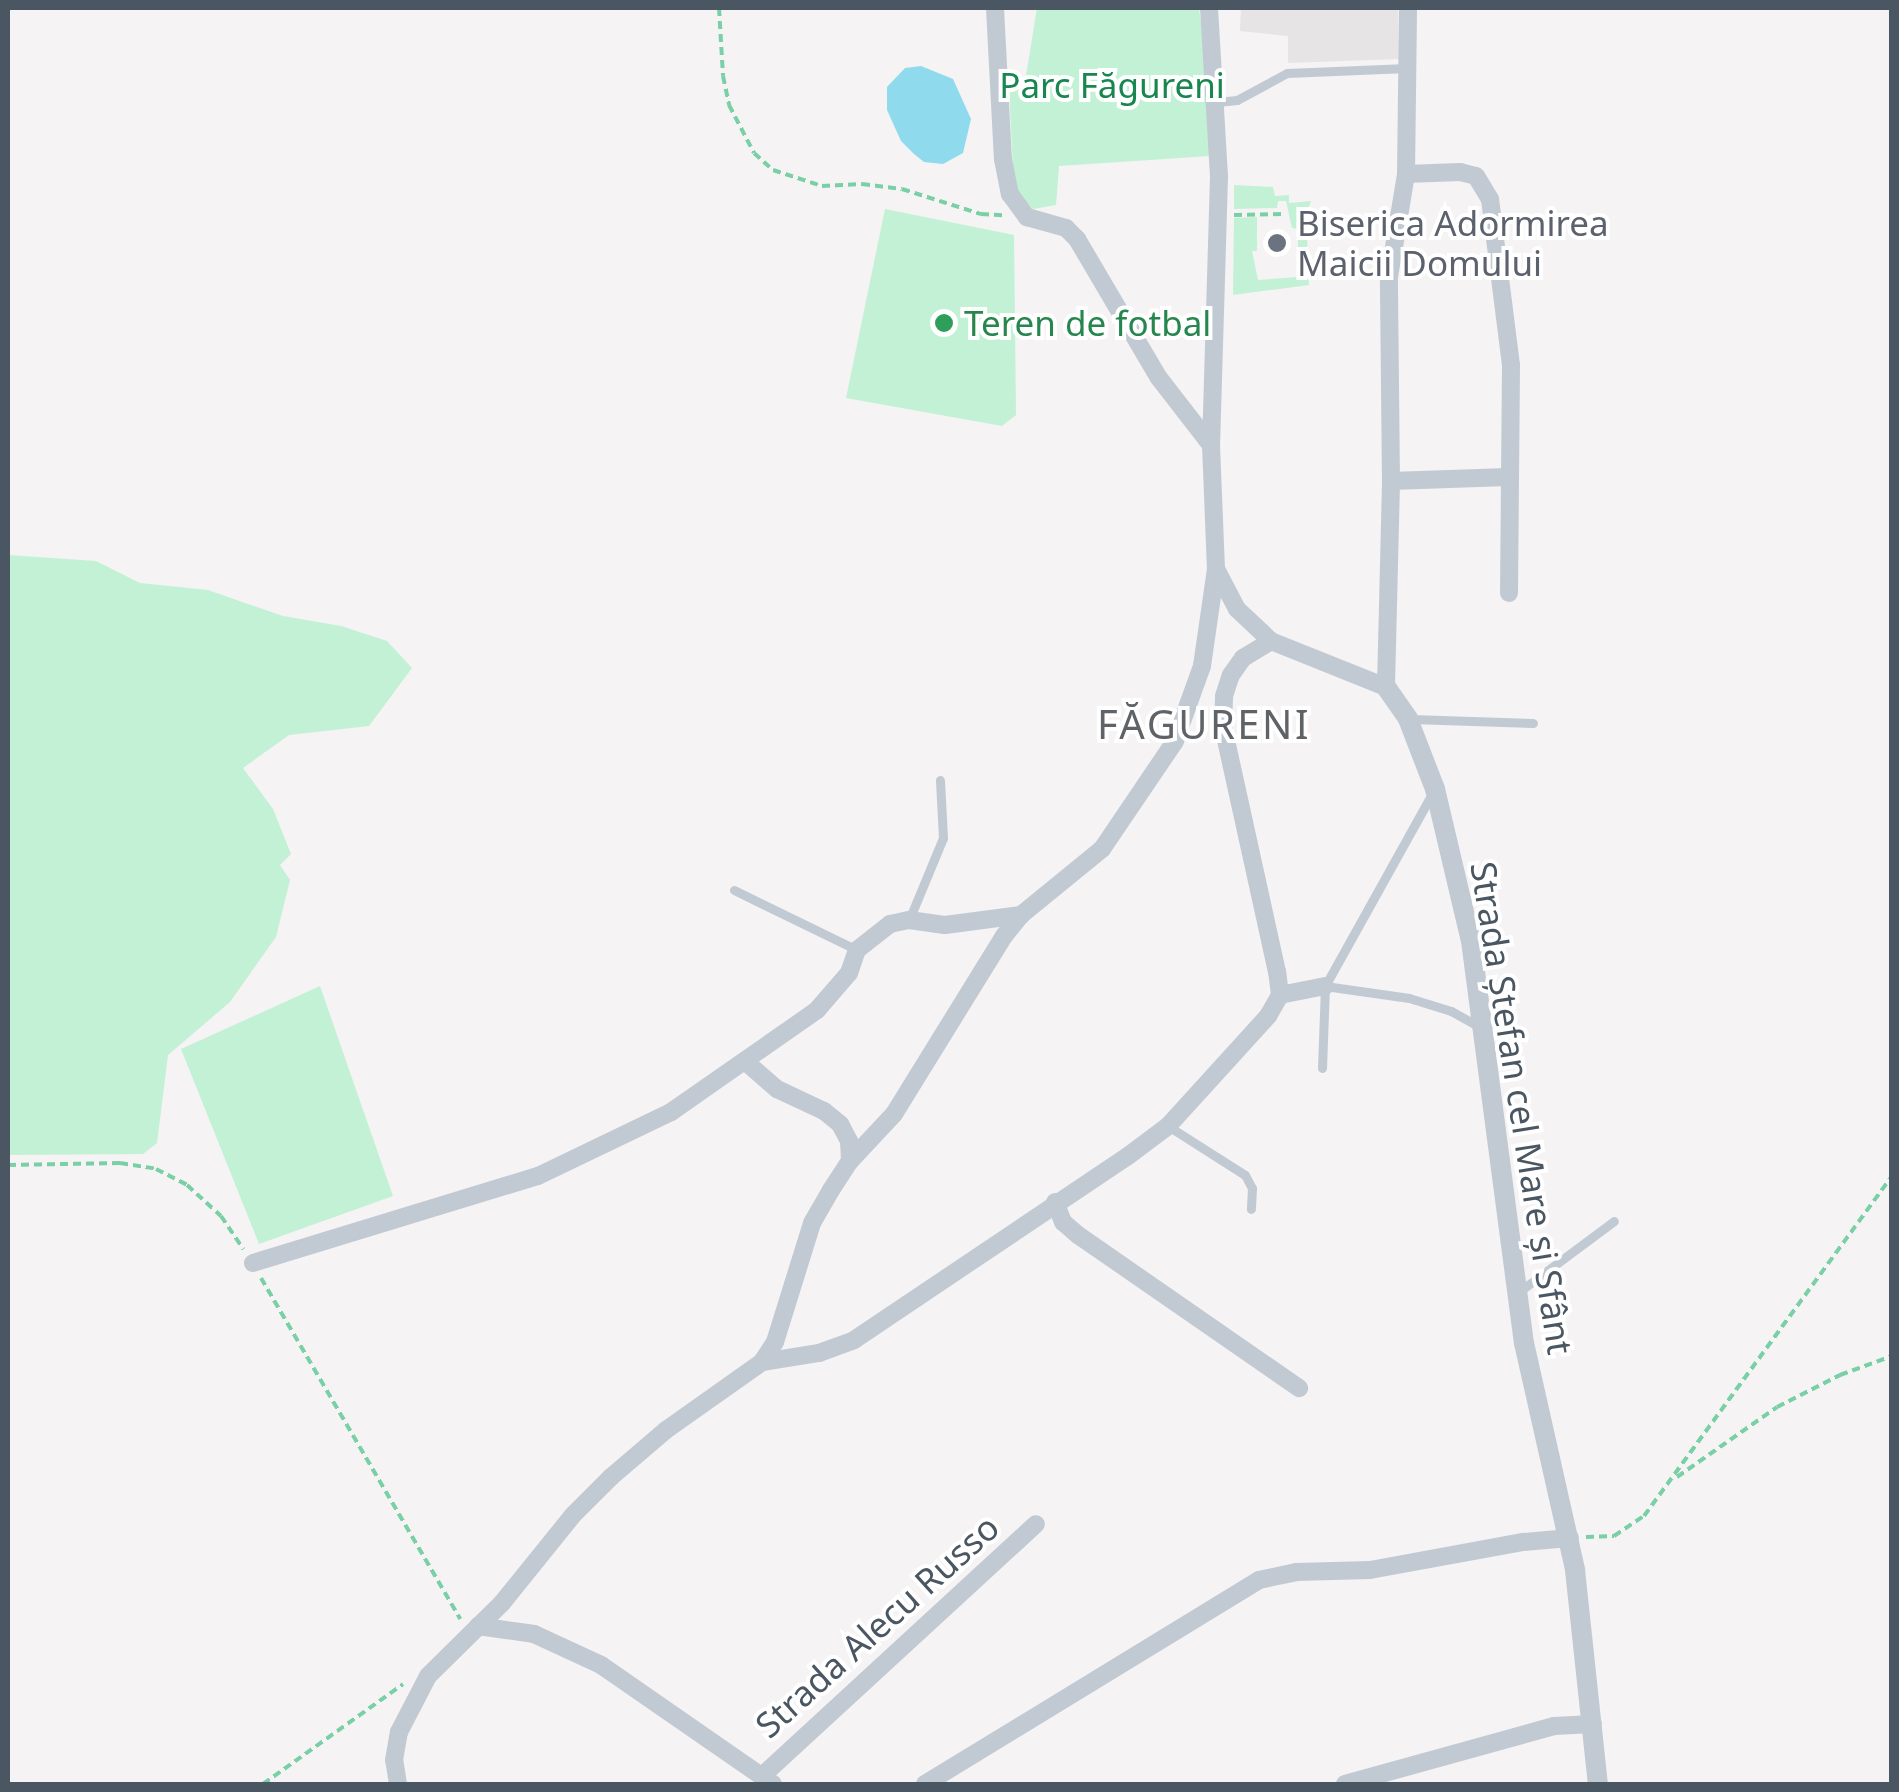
<!DOCTYPE html>
<meta charset="utf-8">
<style>
body{margin:0}
#map{position:relative;width:1899px;height:1792px;overflow:hidden;background:#f5f3f3;font-family:"Noto Sans",sans-serif}
div>[style]{position:absolute}
[style*='--x']{left:calc(var(--x)*1px);top:calc(var(--y)*1px);width:calc(var(--w)*1px);rotate:calc(var(--a)*1deg)}
.education>*{inset:0;background:#e6e4e5}
.green>*{inset:0;background:#c3f1d5}
.water>*{inset:0;background:#90daee}
.path>*{height:4px;margin-top:-2px;transform-origin:0;background:repeating-linear-gradient(90deg,#7ad0a6 0 8px,transparent 0 13px)}
.service>*{height:9px;margin:-4.5px;padding:0 4.5px;transform-origin:4.5px;border-radius:4.5px;background:#c1cad2}
.minor>*{height:18px;margin:-9px;padding:0 9px;transform-origin:9px;border-radius:9px;background:#c1cad2}
.tertiary>*{height:20px;margin:-10px;padding:0 10px;transform-origin:10px;border-radius:10px;background:#c1cad2}
.dots>*{width:28px;height:28px;translate:-50% -50%;box-sizing:border-box;border:5px solid #fff;border-radius:50%}
span{translate:-50% -50%;white-space:nowrap;text-align:center;line-height:1.15;-webkit-text-stroke:8px #fff;paint-order:stroke}
.park-label{font-size:35px;color:#17864f}
.worship-label{font-size:35px;color:#5b616d}
.left{translate:0 -50%;text-align:left}
.leisure-label{font-size:35px;color:#27864d}
.street-label{font-size:35px;color:#4a5661}
.quarter-label{font-size:40px;color:#5f6368;letter-spacing:2.5px}
.frame{position:absolute;inset:0;border:10px solid #4a5661;pointer-events:none}
</style>
<div id="map">
<div class="education">
<div style="clip-path:polygon(1241px 8px,1398px 8px,1399px 59px,1288px 63px,1288px 36px,1240px 31px)"></div>
</div>
<div class="green">
<div style="clip-path:polygon(1037px 8px,1199px 8px,1212px 104px,1210px 156px,1059px 166px,1056px 205px,1033px 209px,1014px 191px,1009px 87px,1024px 88px)"></div>
<div style="clip-path:polygon(1234px 185px,1273px 187px,1275px 196px,1289px 195px,1289px 203px,1311px 201px,1306px 215px,1309px 285px,1233px 295px,1234px 218px,1257px 217px,1257px 251px,1252px 251px,1258px 280px,1298px 277px,1298px 229px,1292px 228px,1286px 201px,1278px 201px,1277px 208px,1234px 209px)"></div>
<div style="clip-path:polygon(885px 209px,1014px 235px,1016px 415px,1002px 426px,846px 398px)"></div>
<div style="clip-path:polygon(8px 555px,96px 561px,140px 583px,208px 590px,283px 616px,341px 626px,387px 641px,412px 668px,369px 726px,289px 735px,243px 768px,273px 809px,291px 854px,280px 865px,290px 880px,276px 937px,230px 1002px,168px 1055px,157px 1143px,143px 1154px,8px 1155px)"></div>
<div style="clip-path:polygon(320px 986px,393px 1196px,259px 1244px,181px 1049px)"></div>
</div>
<div class="water">
<div style="clip-path:polygon(921px 66px,953px 79px,971px 119px,963px 153px,943px 164px,924px 162px,914px 154px,901px 141px,887px 110px,887px 87px,905px 68px)"></div>
</div>
<div class="path">
<div style="--x:719;--y:8;--w:68;--a:86.6"></div>
<div style="--x:723;--y:76;--w:30;--a:78"></div>
<div style="--x:729;--y:105;--w:54;--a:62.5"></div>
<div style="--x:754;--y:153;--w:25;--a:42"></div>
<div style="--x:773;--y:170;--w:52;--a:18.1"></div>
<div style="--x:822;--y:186;--w:40;--a:-2.9"></div>
<div style="--x:862;--y:184;--w:40;--a:7.1"></div>
<div style="--x:902;--y:189;--w:83;--a:17.6"></div>
<div style="--x:981;--y:214;--w:22;--a:3"></div>
<div style="--x:1234;--y:215;--w:51;--a:-1.1"></div>
<div style="--x:8;--y:1165;--w:112;--a:-1"></div>
<div style="--x:120;--y:1163;--w:36;--a:9"></div>
<div style="--x:156;--y:1169;--w:35;--a:27"></div>
<div style="--x:187;--y:1185;--w:46;--a:42.4"></div>
<div style="--x:221;--y:1216;--w:40;--a:56"></div>
<div style="--x:261;--y:1278;--w:395;--a:59.7"></div>
<div style="--x:1677;--y:1477;--w:122;--a:-35"></div>
<div style="--x:1777;--y:1407;--w:71;--a:-26.9"></div>
<div style="--x:1840;--y:1375;--w:55;--a:-20.1"></div>
<div style="--x:1586;--y:1537;--w:28;--a:-2"></div>
<div style="--x:1614;--y:1536;--w:36;--a:-34"></div>
<div style="--x:1644;--y:1516;--w:421;--a:-53.9"></div>
<div style="--x:263;--y:1784;--w:172;--a:-35.5"></div>
</div>
<div class="service">
<div style="--x:1217;--y:102;--w:20;--a:-6"></div>
<div style="--x:1237;--y:100;--w:57;--a:-28.4"></div>
<div style="--x:1287;--y:73;--w:120;--a:-2.4"></div>
<div style="--x:1411;--y:719;--w:122;--a:1.9"></div>
<div style="--x:734;--y:890;--w:137;--a:26"></div>
<div style="--x:909;--y:920;--w:89;--a:-67.5"></div>
<div style="--x:943;--y:838;--w:58;--a:-93"></div>
<div style="--x:1325;--y:986;--w:85;--a:8.1"></div>
<div style="--x:1409;--y:998;--w:44;--a:17.2"></div>
<div style="--x:1451;--y:1011;--w:33;--a:29"></div>
<div style="--x:1322;--y:1068;--w:82;--a:-87.9"></div>
<div style="--x:1325;--y:986;--w:220;--a:-60.9"></div>
<div style="--x:1168;--y:1126;--w:91;--a:32.5"></div>
<div style="--x:1245;--y:1175;--w:15;--a:62"></div>
<div style="--x:1252;--y:1188;--w:21;--a:93"></div>
<div style="--x:1520;--y:1291;--w:117;--a:-36.7"></div>
</div>
<div class="minor">
<div style="--x:995;--y:8;--w:151;--a:87"></div>
<div style="--x:1003;--y:159;--w:36;--a:79"></div>
<div style="--x:1010;--y:194;--w:29;--a:54"></div>
<div style="--x:1027;--y:217;--w:41;--a:15.8"></div>
<div style="--x:1066;--y:228;--w:16;--a:45"></div>
<div style="--x:1077;--y:239;--w:161;--a:59.5"></div>
<div style="--x:1159;--y:378;--w:85;--a:52.2"></div>
<div style="--x:1209;--y:8;--w:169;--a:86.6"></div>
<div style="--x:1219;--y:177;--w:268;--a:91.7"></div>
<div style="--x:1211;--y:445;--w:124;--a:87.7"></div>
<div style="--x:1216;--y:569;--w:45;--a:62.3"></div>
<div style="--x:1237;--y:609;--w:47;--a:43.3"></div>
<div style="--x:1271;--y:641;--w:124;--a:21.8"></div>
<div style="--x:1386;--y:687;--w:206;--a:-88.6"></div>
<div style="--x:1391;--y:481;--w:204;--a:-90.6"></div>
<div style="--x:1389;--y:277;--w:104;--a:-80.6"></div>
<div style="--x:1406;--y:174;--w:166;--a:-89.3"></div>
<div style="--x:1406;--y:174;--w:54;--a:-2.1"></div>
<div style="--x:1460;--y:172;--w:16;--a:14"></div>
<div style="--x:1476;--y:176;--w:27;--a:59"></div>
<div style="--x:1490;--y:199;--w:167;--a:82.8"></div>
<div style="--x:1511;--y:365;--w:228;--a:90.5"></div>
<div style="--x:1391;--y:481;--w:117;--a:-2"></div>
<div style="--x:1280;--y:995;--w:46;--a:-11.3"></div>
<div style="--x:747;--y:1063;--w:40;--a:41"></div>
<div style="--x:777;--y:1089;--w:52;--a:25.1"></div>
<div style="--x:824;--y:1111;--w:21;--a:39"></div>
<div style="--x:840;--y:1124;--w:19;--a:62"></div>
<div style="--x:849;--y:1141;--w:20;--a:87"></div>
<div style="--x:1055;--y:1202;--w:22;--a:68"></div>
<div style="--x:1063;--y:1222;--w:20;--a:41"></div>
<div style="--x:1078;--y:1235;--w:269;--a:34.7"></div>
<div style="--x:253;--y:1263;--w:298;--a:-17"></div>
<div style="--x:538;--y:1176;--w:148;--a:-25.7"></div>
<div style="--x:671;--y:1112;--w:178;--a:-34.9"></div>
<div style="--x:817;--y:1010;--w:49;--a:-49.1"></div>
<div style="--x:849;--y:973;--w:24;--a:-71"></div>
<div style="--x:857;--y:950;--w:42;--a:-38.2"></div>
<div style="--x:890;--y:924;--w:19;--a:-12"></div>
<div style="--x:909;--y:920;--w:36;--a:8"></div>
<div style="--x:945;--y:925;--w:77;--a:-7.5"></div>
<div style="--x:762;--y:1362;--w:58;--a:-9"></div>
<div style="--x:819;--y:1353;--w:37;--a:-20"></div>
<div style="--x:854;--y:1340;--w:330;--a:-33.9"></div>
<div style="--x:1128;--y:1156;--w:50;--a:-36.9"></div>
<div style="--x:1168;--y:1126;--w:149;--a:-47.7"></div>
<div style="--x:1268;--y:1016;--w:24;--a:-60"></div>
<div style="--x:1280;--y:995;--w:23;--a:-97"></div>
<div style="--x:1277;--y:972;--w:251;--a:-102.4"></div>
<div style="--x:1223;--y:727;--w:31;--a:-88"></div>
<div style="--x:1224;--y:696;--w:22;--a:-72"></div>
<div style="--x:1231;--y:675;--w:21;--a:-55"></div>
<div style="--x:1243;--y:658;--w:33;--a:-31"></div>
<div style="--x:478;--y:1626;--w:57;--a:8.1"></div>
<div style="--x:534;--y:1634;--w:74;--a:24.8"></div>
<div style="--x:601;--y:1665;--w:209;--a:34.7"></div>
<div style="--x:762;--y:1776;--w:372;--a:-42.6"></div>
<div style="--x:398;--y:1784;--w:24;--a:-99"></div>
<div style="--x:394;--y:1760;--w:28;--a:-80"></div>
<div style="--x:399;--y:1732;--w:63;--a:-62.6"></div>
<div style="--x:428;--y:1676;--w:104;--a:-44.6"></div>
<div style="--x:502;--y:1603;--w:113;--a:-51.1"></div>
<div style="--x:573;--y:1515;--w:54;--a:-45"></div>
<div style="--x:611;--y:1477;--w:72;--a:-40.5"></div>
<div style="--x:666;--y:1430;--w:118;--a:-35.3"></div>
<div style="--x:762;--y:1362;--w:24;--a:-57"></div>
<div style="--x:775;--y:1342;--w:125;--a:-72.7"></div>
<div style="--x:812;--y:1223;--w:38;--a:-60"></div>
<div style="--x:831;--y:1190;--w:35;--a:-57"></div>
<div style="--x:850;--y:1161;--w:64;--a:-46.9"></div>
<div style="--x:894;--y:1114;--w:209;--a:-58.3"></div>
<div style="--x:1004;--y:936;--w:27;--a:-51"></div>
<div style="--x:1021;--y:915;--w:104;--a:-39.2"></div>
<div style="--x:1102;--y:849;--w:130;--a:-55.9"></div>
<div style="--x:1175;--y:741;--w:80;--a:-70.2"></div>
<div style="--x:1202;--y:666;--w:98;--a:-81.8"></div>
<div style="--x:925;--y:1784;--w:391;--a:-31.4"></div>
<div style="--x:1259;--y:1580;--w:38;--a:-12"></div>
<div style="--x:1296;--y:1572;--w:74;--a:-1.5"></div>
<div style="--x:1370;--y:1570;--w:156;--a:-10.4"></div>
<div style="--x:1523;--y:1542;--w:47;--a:-4.9"></div>
<div style="--x:1345;--y:1784;--w:217;--a:-15.5"></div>
<div style="--x:1554;--y:1726;--w:39;--a:-3"></div>
</div>
<div class="tertiary">
<div style="--x:1386;--y:687;--w:39;--a:55"></div>
<div style="--x:1408;--y:719;--w:75;--a:68.9"></div>
<div style="--x:1435;--y:789;--w:156;--a:76.7"></div>
<div style="--x:1471;--y:941;--w:405;--a:82.5"></div>
<div style="--x:1524;--y:1343;--w:233;--a:77.3"></div>
<div style="--x:1575;--y:1570;--w:215;--a:83.9"></div>
</div>
<div class="dots">
<div style="left:1277px;top:243px;background:#6b7280"></div>
<div style="left:944px;top:323px;background:#2e9e5b"></div>
</div>
<div class="park-label">
<span style="left:1112px;top:85px">Parc Făgureni</span>
</div>
<div class="worship-label">
<span class="left" style="left:1297px;top:243px">Biserica Adormirea<br>Maicii Domului</span>
</div>
<div class="leisure-label">
<span class="left" style="left:964px;top:323px">Teren de fotbal</span>
</div>
<div class="street-label">
<span style="left:1522px;top:1108px;rotate:81deg">Strada Ștefan cel Mare și Sfânt</span>
<span style="left:877px;top:1626px;rotate:-42deg">Strada Alecu Russo</span>
</div>
<div class="quarter-label">
<span style="left:1204px;top:724px">FĂGURENI</span>
</div>
<div class="frame"></div>
</div>
